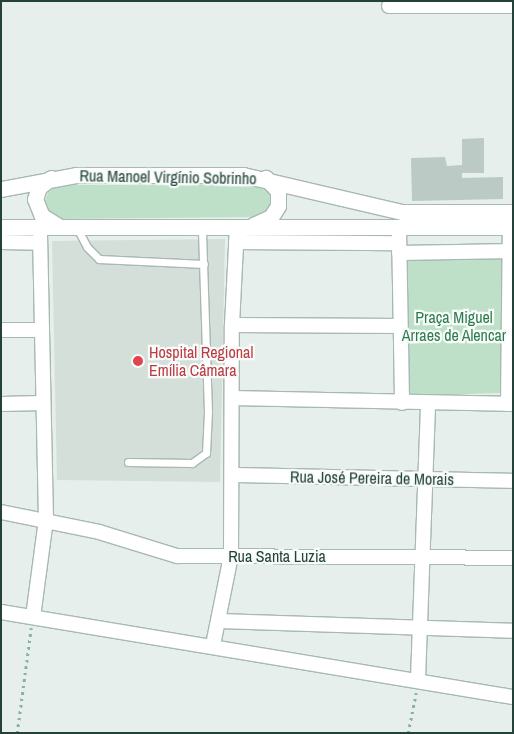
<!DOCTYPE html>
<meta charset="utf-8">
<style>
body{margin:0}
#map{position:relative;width:514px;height:734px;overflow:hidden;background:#e6efeb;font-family:"Archivo Narrow",sans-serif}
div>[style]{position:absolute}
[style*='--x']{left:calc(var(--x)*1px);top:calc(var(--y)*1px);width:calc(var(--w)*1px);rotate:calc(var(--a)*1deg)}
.built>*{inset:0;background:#d4dfda}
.green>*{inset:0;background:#bfe0c8}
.building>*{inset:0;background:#bbcac4}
.path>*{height:2.5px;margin-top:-1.25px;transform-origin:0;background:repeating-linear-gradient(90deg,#86b3a5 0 2.5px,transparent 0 6.5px)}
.roads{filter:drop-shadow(1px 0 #a8b8b2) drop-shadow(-1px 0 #a8b8b2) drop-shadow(0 1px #a8b8b2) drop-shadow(0 -1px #a8b8b2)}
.service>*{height:7px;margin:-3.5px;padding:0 3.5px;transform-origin:3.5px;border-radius:3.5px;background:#fff}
.minor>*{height:14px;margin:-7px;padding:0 7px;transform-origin:7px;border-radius:7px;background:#fff}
.secondary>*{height:15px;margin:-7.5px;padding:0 7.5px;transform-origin:7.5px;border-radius:7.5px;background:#fff}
.dots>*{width:14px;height:14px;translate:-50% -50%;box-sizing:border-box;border:2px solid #f7fbf9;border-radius:50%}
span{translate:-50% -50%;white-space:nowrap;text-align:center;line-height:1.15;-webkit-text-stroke:4.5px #f7fbf9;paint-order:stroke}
.street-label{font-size:16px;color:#24423a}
.park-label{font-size:16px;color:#2d7a4b}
.health-label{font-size:16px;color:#be3a42}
.left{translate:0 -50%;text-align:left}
.frame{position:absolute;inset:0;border:2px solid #24423a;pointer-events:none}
</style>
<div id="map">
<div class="built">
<div style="clip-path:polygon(225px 239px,220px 482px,57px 480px,52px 241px)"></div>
</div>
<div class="green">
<div style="clip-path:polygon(263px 184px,273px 198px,272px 208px,258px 217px,59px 219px,46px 210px,44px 203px,48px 193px,57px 185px)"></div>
<div style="clip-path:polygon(405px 258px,504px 259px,501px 393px,406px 396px)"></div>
</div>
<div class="building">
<div style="clip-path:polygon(484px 138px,484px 173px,462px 173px,462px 178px,503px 177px,503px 199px,412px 201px,411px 158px,445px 157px,447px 166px,462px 165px,462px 139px)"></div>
</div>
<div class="path">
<div style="--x:17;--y:733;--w:106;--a:-82.4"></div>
<div style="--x:408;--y:733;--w:41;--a:-78.7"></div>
</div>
<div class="roads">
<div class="service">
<div style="--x:77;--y:228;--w:21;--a:62"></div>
<div style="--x:87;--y:247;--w:17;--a:45"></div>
<div style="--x:99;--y:259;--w:105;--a:2.7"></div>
<div style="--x:128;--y:462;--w:64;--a:0.9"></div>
<div style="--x:192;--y:463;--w:17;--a:-36"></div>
<div style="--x:206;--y:453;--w:41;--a:-87.2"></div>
<div style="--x:208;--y:412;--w:185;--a:-91.9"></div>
</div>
<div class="minor">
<div style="--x:389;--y:6;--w:124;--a:0"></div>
<div style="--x:399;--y:228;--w:175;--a:89"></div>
<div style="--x:1;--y:242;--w:39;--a:1"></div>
<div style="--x:236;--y:242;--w:163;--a:0.4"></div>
<div style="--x:399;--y:253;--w:114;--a:-1"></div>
<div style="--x:232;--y:325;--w:168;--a:0.3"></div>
<div style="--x:1;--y:330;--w:40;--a:0"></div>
<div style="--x:232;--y:398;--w:281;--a:1.2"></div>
<div style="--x:1;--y:404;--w:41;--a:-1.4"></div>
<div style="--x:508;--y:404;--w:177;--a:-89.4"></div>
<div style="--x:232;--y:475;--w:281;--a:1.2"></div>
<div style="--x:1;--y:512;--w:100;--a:11.5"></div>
<div style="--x:99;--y:532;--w:82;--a:17.1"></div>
<div style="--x:177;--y:556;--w:336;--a:0.3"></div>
<div style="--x:1;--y:612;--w:519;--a:9.43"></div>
<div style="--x:33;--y:617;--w:98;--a:-82.4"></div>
<div style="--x:46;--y:520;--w:292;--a:-91.2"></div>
<div style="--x:219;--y:621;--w:294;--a:1.9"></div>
<div style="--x:213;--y:645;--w:91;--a:-78.6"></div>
<div style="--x:231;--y:556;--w:231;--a:-89.8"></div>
<div style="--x:232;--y:325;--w:98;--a:-87.1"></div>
<div style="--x:418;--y:679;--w:276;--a:-87.9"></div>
</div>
<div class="secondary">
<div style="--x:51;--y:178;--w:15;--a:143"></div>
<div style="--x:39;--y:187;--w:13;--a:108"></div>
<div style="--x:35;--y:199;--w:18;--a:68"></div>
<div style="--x:42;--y:216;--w:21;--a:31"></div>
<div style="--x:1;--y:189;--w:76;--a:-10.6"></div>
<div style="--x:76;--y:175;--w:167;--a:0"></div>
<div style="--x:243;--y:175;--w:163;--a:13.1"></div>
<div style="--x:402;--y:212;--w:111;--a:0"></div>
<div style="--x:253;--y:225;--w:20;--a:-24"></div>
<div style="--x:271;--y:217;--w:13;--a:-58"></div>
<div style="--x:278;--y:206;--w:15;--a:-90"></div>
<div style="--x:278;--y:191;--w:18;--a:-133"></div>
<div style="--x:1;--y:227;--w:512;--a:0"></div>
</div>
</div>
<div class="dots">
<div style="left:138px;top:361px;background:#e0444e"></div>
</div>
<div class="street-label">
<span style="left:168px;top:177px;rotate:1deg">Rua Manoel Virgínio Sobrinho</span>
<span style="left:372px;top:478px;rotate:1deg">Rua José Pereira de Morais</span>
<span style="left:277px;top:556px">Rua Santa Luzia</span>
</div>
<div class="park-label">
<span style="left:454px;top:326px">Praça Miguel<br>Arraes de Alencar</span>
</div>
<div class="health-label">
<span class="left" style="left:149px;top:361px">Hospital Regional<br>Emília Câmara</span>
</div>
<div class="frame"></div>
</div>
